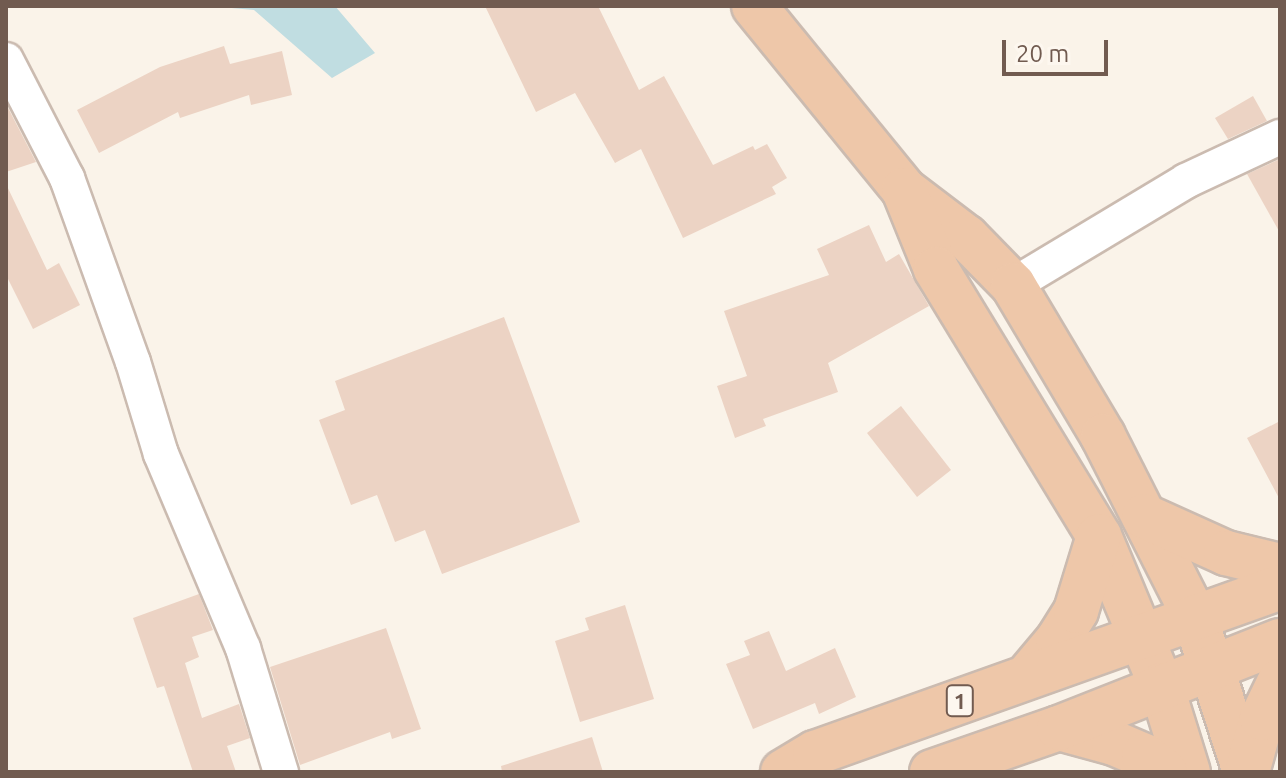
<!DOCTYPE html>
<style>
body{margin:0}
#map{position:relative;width:1286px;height:778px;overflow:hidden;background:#faf3e9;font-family:Ubuntu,sans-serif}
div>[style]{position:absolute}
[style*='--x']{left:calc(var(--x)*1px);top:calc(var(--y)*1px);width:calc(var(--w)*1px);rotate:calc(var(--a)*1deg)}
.water>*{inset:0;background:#c0dde1}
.building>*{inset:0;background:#ecd3c4}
.roads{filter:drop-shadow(2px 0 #cbbbb0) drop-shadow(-2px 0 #cbbbb0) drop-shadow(0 2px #cbbbb0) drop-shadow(0 -2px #cbbbb0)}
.minor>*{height:34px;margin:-17px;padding:0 17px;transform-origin:17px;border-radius:17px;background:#fff}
.trunk>*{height:44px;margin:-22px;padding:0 22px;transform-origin:22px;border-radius:22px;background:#eec7a9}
span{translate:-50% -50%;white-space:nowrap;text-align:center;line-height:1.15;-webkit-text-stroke:6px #fdf7ef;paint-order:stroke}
.shield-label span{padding:2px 6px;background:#fdf7ef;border:2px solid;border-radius:6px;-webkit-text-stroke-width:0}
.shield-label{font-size:22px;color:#715b50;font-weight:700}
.frame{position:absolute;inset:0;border:8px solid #715b50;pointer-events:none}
.scale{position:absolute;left:1002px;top:40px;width:106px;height:36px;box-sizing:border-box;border:4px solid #715b50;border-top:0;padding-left:10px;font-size:24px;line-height:28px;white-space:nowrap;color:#715b50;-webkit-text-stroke:6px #fdf7ef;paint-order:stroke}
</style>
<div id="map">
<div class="water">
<div style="clip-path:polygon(209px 6px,335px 6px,375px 53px,332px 78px,254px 10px)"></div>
</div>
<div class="building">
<div style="clip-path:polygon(485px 6px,598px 6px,639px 90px,664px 76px,713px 165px,753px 146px,755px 150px,767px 144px,787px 178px,772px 187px,776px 194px,683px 238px,641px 149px,615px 163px,575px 93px,536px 112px)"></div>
<div style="clip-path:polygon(224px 46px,230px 64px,282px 51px,292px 95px,251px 105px,249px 95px,180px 118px,178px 112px,99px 153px,77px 110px,160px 67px)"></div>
<div style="clip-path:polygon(1253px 96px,1267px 121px,1228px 139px,1215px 118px)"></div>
<div style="clip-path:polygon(6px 104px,36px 162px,6px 172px)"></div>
<div style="clip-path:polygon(1280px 159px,1280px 233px,1247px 174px)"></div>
<div style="clip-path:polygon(6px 184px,47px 270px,59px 263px,80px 305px,33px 329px,6px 275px)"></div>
<div style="clip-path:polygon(869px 225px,886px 262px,899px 254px,929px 306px,828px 363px,838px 392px,763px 419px,766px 426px,735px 438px,717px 386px,747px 376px,724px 311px,829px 275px,817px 249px)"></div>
<div style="clip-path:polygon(504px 317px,580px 522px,442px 574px,425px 530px,395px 542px,377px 495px,351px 505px,319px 420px,345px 410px,335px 381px)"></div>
<div style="clip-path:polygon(901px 406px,951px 470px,917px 497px,867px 433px)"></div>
<div style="clip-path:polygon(1280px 421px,1280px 500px,1247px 438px)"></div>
<div style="clip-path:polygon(199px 594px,213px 630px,192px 637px,199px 657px,185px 663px,202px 718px,239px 704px,250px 738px,227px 746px,236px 772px,193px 772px,164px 686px,157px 688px,133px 618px)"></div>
<div style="clip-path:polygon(625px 605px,654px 699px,580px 722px,555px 641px,589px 630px,585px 618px)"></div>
<div style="clip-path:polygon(386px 628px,421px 729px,392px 739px,390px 732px,300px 765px,270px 667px)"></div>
<div style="clip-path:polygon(769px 631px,786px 671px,835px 648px,856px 697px,819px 714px,815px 703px,753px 729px,726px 664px,750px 655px,744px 641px)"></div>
<div style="clip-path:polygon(592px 737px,603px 772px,502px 772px,501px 766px)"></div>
</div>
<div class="roads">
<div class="minor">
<div style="--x:6;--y:60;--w:133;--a:62.7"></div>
<div style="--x:67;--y:178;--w:195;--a:70.3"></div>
<div style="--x:133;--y:362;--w:96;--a:73.1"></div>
<div style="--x:161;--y:454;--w:211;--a:67.1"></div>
<div style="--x:243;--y:648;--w:130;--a:73"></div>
<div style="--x:1013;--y:285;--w:202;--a:-31"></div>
<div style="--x:1186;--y:181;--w:104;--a:-25.1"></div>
</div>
<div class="trunk">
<div style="--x:754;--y:6;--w:237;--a:50.8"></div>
<div style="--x:904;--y:190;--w:78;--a:37.2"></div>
<div style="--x:966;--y:237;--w:67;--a:45.6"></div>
<div style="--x:1013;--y:285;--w:176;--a:59.2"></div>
<div style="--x:1103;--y:436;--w:203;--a:63.1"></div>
<div style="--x:1195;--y:617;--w:163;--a:72.1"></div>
<div style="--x:904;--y:190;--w:85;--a:67.9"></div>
<div style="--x:936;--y:269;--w:313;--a:58.6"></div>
<div style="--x:1099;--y:536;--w:161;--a:67.4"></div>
<div style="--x:1161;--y:685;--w:91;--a:72.8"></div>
<div style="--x:1144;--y:516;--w:90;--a:24.3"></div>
<div style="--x:1226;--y:553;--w:56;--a:13.5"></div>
<div style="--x:1027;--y:677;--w:48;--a:-50"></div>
<div style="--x:1058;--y:640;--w:34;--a:-58"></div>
<div style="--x:1076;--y:611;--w:78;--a:-73"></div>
<div style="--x:1059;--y:728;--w:57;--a:15.3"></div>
<div style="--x:1114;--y:743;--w:33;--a:23"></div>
<div style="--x:1144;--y:756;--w:26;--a:37"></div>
<div style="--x:783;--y:772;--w:37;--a:-31"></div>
<div style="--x:815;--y:753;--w:494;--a:-19.6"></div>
<div style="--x:932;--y:772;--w:134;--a:-19.1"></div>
<div style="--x:1059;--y:728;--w:238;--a:-21.5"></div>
<div style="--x:1247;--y:772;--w:56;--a:-74.5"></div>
<div style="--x:1262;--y:718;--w:41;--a:-64.1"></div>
</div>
</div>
<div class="shield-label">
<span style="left:960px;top:701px">1</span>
</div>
<div class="frame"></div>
<div class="scale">20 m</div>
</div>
